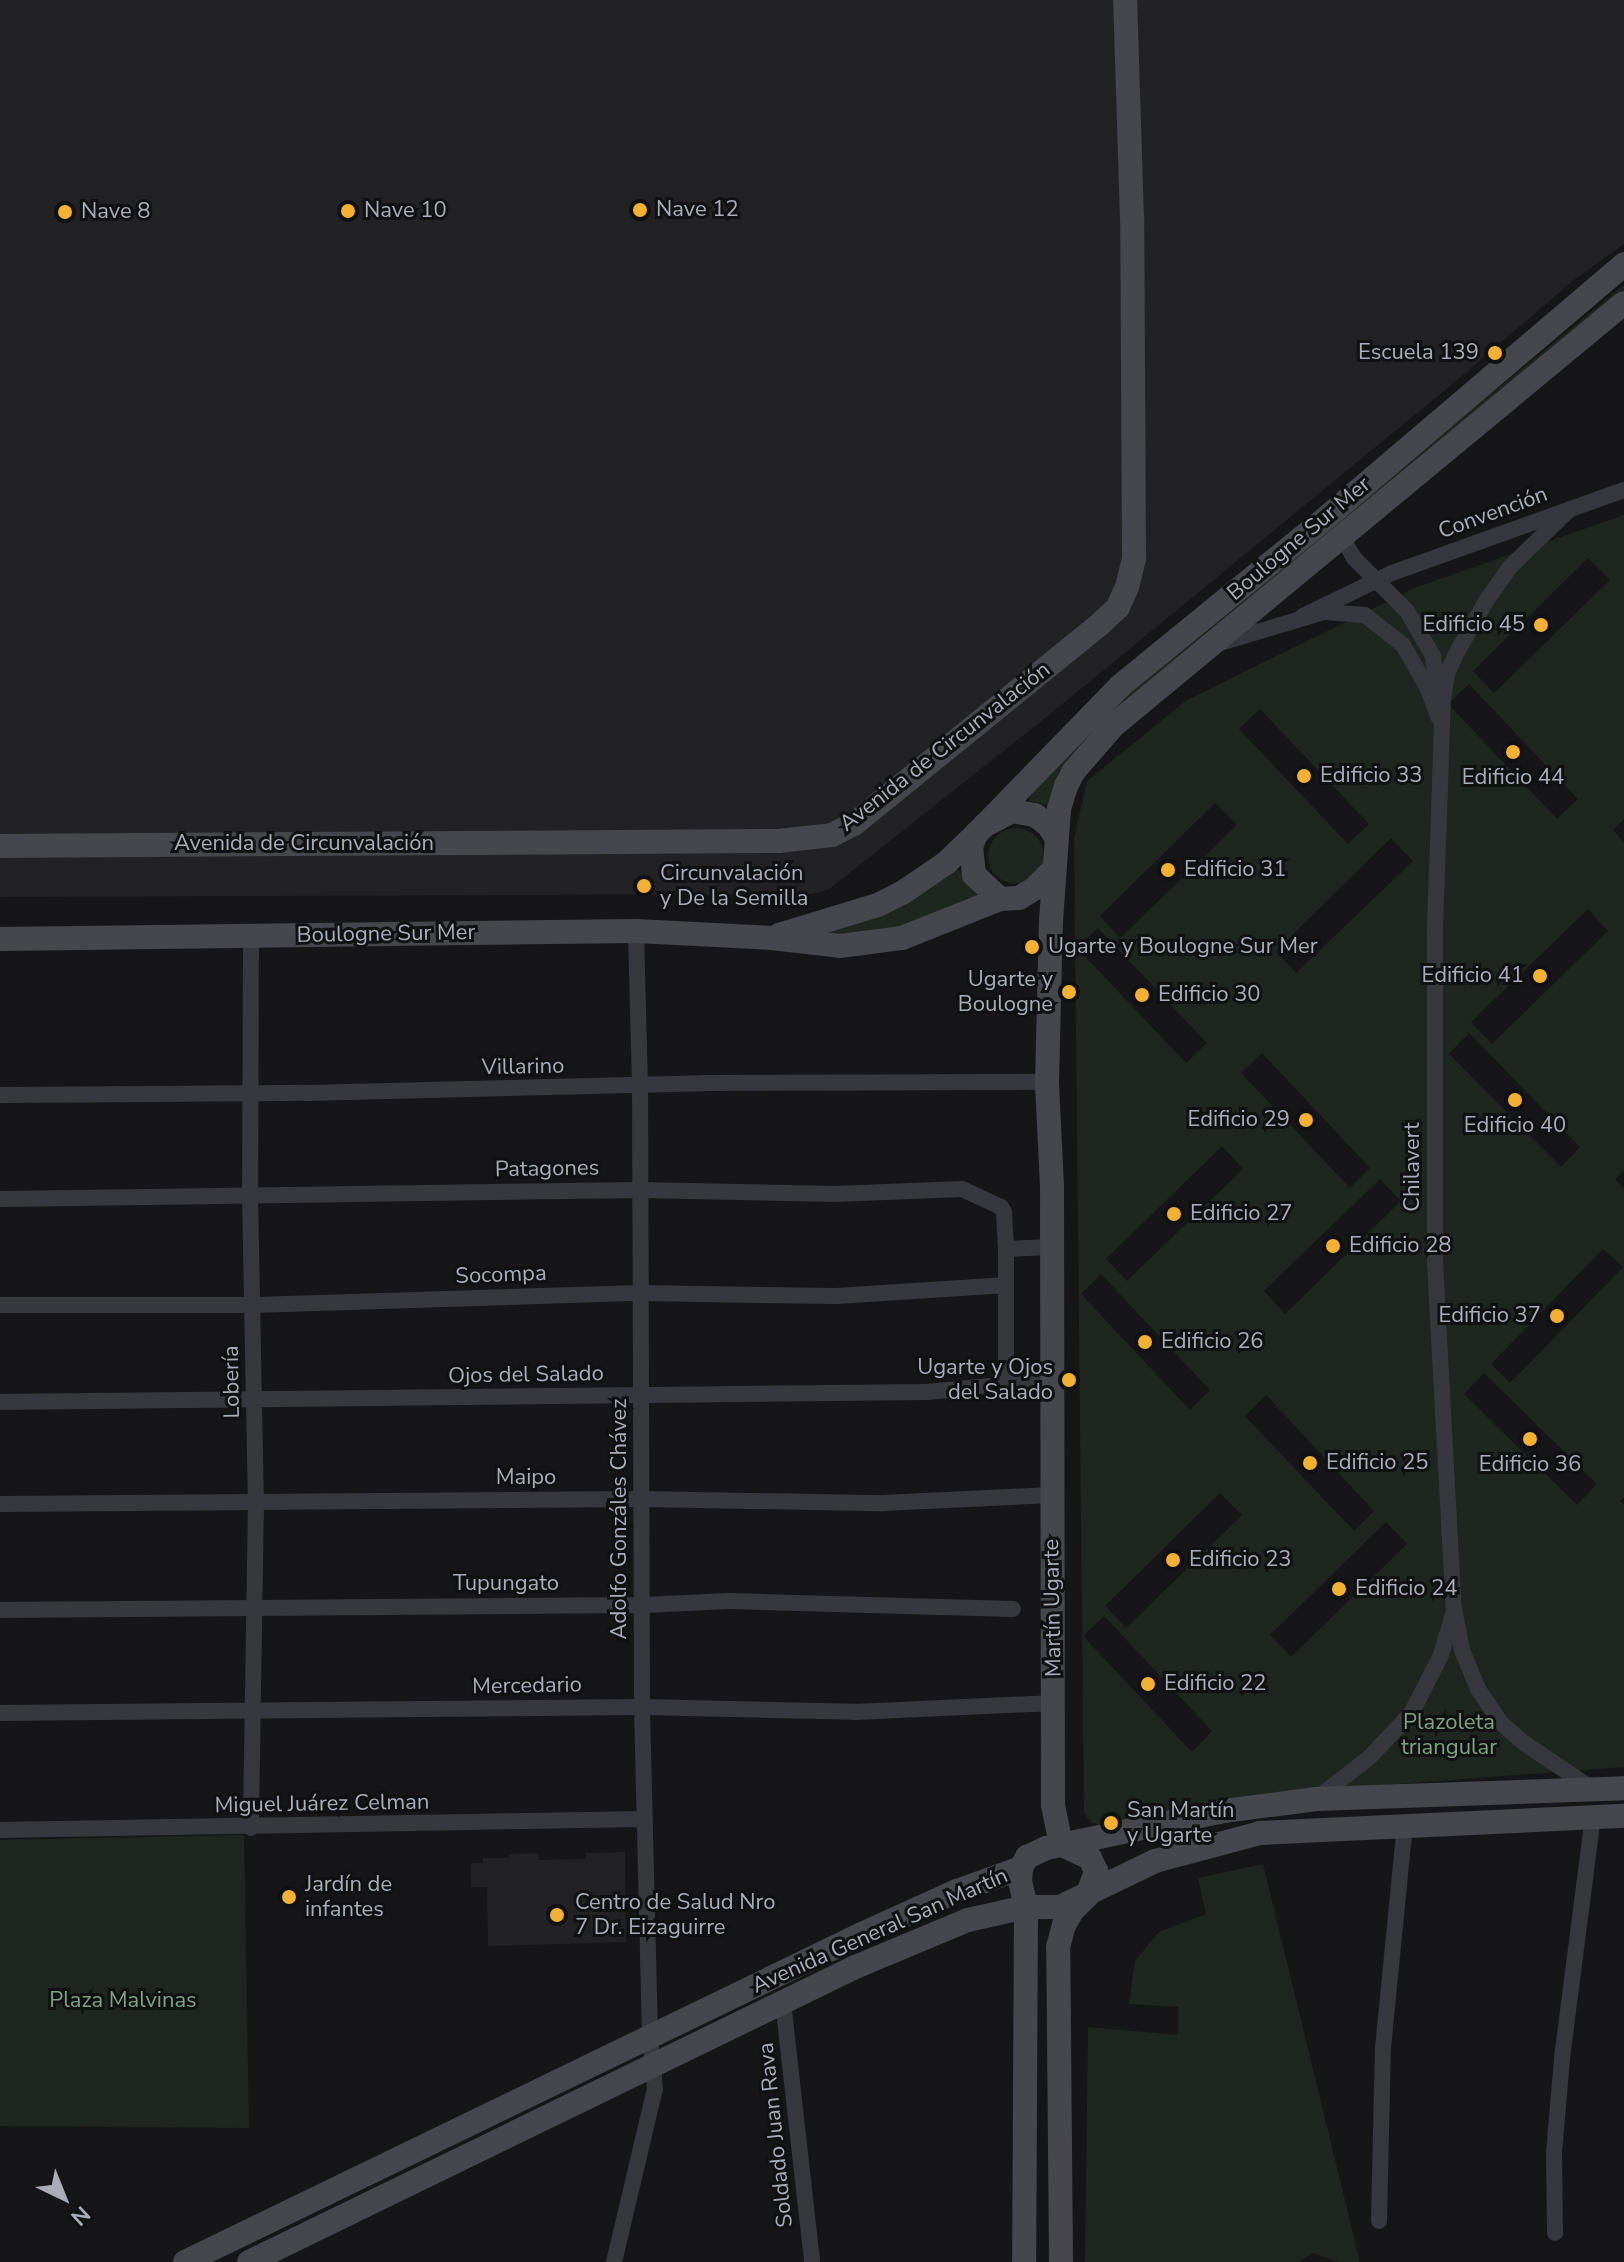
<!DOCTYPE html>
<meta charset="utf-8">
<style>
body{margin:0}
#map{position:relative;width:1624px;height:2262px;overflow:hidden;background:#161618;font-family:"Nunito Sans",sans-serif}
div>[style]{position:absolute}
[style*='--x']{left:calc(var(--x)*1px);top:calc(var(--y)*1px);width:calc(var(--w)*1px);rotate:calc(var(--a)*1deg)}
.built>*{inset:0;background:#222225}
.green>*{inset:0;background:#1e261f}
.round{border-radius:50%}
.street>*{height:16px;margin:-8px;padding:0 8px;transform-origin:8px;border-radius:8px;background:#37383d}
.secondary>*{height:24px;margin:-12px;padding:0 12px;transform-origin:12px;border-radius:12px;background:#45474d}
.dots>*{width:22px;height:22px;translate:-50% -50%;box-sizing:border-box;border:4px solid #111113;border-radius:50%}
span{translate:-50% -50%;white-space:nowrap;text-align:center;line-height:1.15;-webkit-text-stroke:6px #111113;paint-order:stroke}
.poi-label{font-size:22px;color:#a8adb8}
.left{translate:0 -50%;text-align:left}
.right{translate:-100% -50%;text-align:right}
.street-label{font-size:22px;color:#a8adb8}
.park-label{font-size:22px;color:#7fa381}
.north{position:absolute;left:24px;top:2158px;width:80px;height:80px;-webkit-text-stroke:6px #111113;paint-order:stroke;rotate:137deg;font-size:22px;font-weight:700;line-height:32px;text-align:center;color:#a8adb8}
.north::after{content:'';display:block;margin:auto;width:28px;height:36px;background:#a8adb8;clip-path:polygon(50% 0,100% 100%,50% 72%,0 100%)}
</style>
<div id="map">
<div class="built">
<div style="clip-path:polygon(0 0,1624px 0,1624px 244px,1574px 280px,1456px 381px,1049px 715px,828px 890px,812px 894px,0 897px)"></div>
<div style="clip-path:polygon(625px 1852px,626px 1942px,488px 1946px,487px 1887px,471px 1887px,471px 1863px,483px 1863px,483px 1858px,509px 1858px,509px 1854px,538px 1853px,539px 1860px,585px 1859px,586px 1853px)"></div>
</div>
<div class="green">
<div style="clip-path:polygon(1624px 285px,1624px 291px,1134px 695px,1051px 802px,1047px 805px,1029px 801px,1031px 789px,1112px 706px)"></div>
<div style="clip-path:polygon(evenodd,1624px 515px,1624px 819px,1613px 830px,1624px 842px,1624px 1170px,1615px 1179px,1624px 1188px,1624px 1497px,1620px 1501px,1624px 1505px,1624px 1767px,1278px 1793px,1106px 1826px,1092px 1823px,1084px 1813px,1074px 838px,1087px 781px,1187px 700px,1299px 645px,1417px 587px,1624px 515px,1588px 558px,1610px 580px,1494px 693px,1473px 671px,1588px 558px,1624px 515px,1469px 684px,1578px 799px,1557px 819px,1448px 704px,1469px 684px,1624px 515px,1260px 709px,1369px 824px,1348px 844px,1239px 729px,1260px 709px,1624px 515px,1215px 803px,1237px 825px,1120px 938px,1100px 916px,1215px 803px,1624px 515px,1391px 838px,1413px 861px,1296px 973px,1276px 951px,1391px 838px,1624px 515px,1588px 909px,1608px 931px,1492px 1044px,1471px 1022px,1588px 909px,1624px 515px,1098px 928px,1207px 1043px,1186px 1063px,1077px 948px,1098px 928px,1624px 515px,1469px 1033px,1580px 1147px,1561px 1167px,1449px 1054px,1469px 1033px,1624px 515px,1262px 1053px,1370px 1168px,1350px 1188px,1241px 1073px,1262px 1053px,1624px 515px,1222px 1146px,1243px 1169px,1127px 1281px,1106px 1259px,1222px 1146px,1624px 515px,1380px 1179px,1401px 1201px,1285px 1314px,1264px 1291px,1380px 1179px,1624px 515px,1603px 1249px,1623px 1267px,1510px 1383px,1491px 1364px,1603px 1249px,1624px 515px,1101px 1274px,1210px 1390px,1190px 1410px,1081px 1294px,1101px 1274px,1624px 515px,1484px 1373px,1597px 1484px,1577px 1505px,1464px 1394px,1484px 1373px,1624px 515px,1266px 1395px,1374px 1511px,1354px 1531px,1245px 1416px,1266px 1395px,1624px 515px,1220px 1493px,1242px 1515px,1126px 1628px,1105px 1606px,1220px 1493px,1624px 515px,1386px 1522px,1407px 1544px,1291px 1657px,1270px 1635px,1386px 1522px,1624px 515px,1104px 1616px,1212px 1731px,1192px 1752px,1083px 1636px,1104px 1616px)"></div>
<div class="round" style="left:988px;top:828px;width:56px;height:56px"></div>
<div style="clip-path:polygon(954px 864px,979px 898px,895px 933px,794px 938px)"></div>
<div style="clip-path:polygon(244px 1835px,249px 2128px,0 2126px,0 1840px)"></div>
<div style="clip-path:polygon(1263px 1864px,1360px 2262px,1338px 2262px,1312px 2253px,1299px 2262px,1085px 2262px,1088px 2027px,1178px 2035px,1178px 2007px,1129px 2004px,1135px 1961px,1159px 1932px,1206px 1914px,1198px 1878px)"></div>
</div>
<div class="street">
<div style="--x:1570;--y:509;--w:83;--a:136"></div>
<div style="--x:1510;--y:567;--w:38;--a:125"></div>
<div style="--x:1488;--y:598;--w:60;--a:120"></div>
<div style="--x:1458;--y:650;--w:26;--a:115"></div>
<div style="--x:1447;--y:674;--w:24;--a:99"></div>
<div style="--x:1443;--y:698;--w:231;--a:92"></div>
<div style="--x:1435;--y:929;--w:334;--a:90"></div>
<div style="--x:1435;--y:1263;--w:347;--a:86.9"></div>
<div style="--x:1454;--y:1609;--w:42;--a:79"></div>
<div style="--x:1462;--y:1650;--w:42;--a:67.7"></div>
<div style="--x:1478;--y:1689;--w:41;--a:55.9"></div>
<div style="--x:1501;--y:1723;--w:30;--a:41"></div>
<div style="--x:1524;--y:1743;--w:81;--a:33.9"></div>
<div style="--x:1341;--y:536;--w:26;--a:59"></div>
<div style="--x:1354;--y:558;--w:75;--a:45"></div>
<div style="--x:1407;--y:611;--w:52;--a:60"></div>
<div style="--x:1433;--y:656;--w:38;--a:83"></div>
<div style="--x:1303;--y:616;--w:99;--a:-25.8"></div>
<div style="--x:1392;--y:573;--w:246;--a:-19.7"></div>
<div style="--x:1220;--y:643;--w:109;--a:-16.6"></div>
<div style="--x:1324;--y:612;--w:41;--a:4.2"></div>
<div style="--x:1365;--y:615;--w:48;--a:38.3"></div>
<div style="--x:1403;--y:645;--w:48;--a:60.3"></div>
<div style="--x:1427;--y:687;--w:33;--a:69"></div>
<div style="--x:251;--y:935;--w:260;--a:90.2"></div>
<div style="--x:250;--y:1195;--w:306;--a:88.9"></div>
<div style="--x:256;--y:1501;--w:327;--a:90.9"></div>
<div style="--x:0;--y:1095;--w:307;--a:-0.4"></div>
<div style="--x:307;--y:1093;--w:397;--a:-1.4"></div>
<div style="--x:704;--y:1083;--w:343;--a:-0.2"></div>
<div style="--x:0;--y:1199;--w:640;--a:-0.81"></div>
<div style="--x:640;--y:1190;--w:195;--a:1.2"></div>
<div style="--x:835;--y:1194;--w:127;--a:-2.3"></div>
<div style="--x:962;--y:1189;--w:43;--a:24.8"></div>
<div style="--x:1001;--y:1207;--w:6;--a:59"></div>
<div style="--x:1004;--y:1212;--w:37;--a:87"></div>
<div style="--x:1006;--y:1249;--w:45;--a:-2.5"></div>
<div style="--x:1006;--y:1249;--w:137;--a:90"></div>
<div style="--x:0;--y:1305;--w:253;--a:0"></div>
<div style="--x:253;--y:1305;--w:386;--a:-1.8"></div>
<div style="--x:639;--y:1293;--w:197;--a:0.9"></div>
<div style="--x:836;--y:1296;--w:168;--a:-3.7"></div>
<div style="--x:0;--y:1402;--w:927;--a:-0.62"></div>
<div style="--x:927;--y:1392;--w:126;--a:-5.5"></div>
<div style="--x:0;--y:1504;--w:642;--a:-0.45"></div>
<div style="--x:642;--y:1499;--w:241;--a:1"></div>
<div style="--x:883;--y:1503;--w:168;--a:-2.7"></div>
<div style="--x:0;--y:1610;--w:643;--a:-0.45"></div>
<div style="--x:643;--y:1605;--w:87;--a:-2.6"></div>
<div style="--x:730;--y:1601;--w:283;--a:1.6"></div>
<div style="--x:0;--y:1713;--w:642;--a:-0.54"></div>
<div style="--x:642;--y:1707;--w:213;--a:1.3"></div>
<div style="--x:855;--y:1712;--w:199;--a:-2.6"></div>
<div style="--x:1316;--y:1799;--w:68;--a:-37.9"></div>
<div style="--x:1370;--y:1757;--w:62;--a:-47"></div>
<div style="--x:1412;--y:1712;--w:64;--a:-63"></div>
<div style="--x:1441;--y:1655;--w:43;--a:-73.7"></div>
<div style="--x:0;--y:1830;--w:645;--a:-0.98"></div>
<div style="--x:783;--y:2002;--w:262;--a:83.6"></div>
<div style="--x:1379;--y:2221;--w:173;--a:-88.7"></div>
<div style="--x:1383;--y:2048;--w:225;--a:-84.4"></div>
<div style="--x:1555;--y:2233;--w:81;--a:-90.7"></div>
<div style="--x:1554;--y:2152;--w:94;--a:-85.1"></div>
<div style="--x:1562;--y:2058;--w:243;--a:-82.7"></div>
<div style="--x:614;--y:2262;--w:178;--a:-76.7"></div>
<div style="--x:655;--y:2089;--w:53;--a:-95.4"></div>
<div style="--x:650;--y:2036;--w:329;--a:-91.4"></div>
<div style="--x:642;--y:1707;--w:621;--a:-90.18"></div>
<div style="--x:640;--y:1086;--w:155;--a:-91.5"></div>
</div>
<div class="secondary">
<div style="--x:985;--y:825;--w:194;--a:-45.8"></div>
<div style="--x:1120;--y:686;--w:266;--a:-39.2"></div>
<div style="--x:1326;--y:518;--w:392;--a:-40.4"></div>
<div style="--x:0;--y:846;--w:778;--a:-0.37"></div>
<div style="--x:778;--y:841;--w:54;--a:-6.3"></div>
<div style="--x:832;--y:835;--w:25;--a:-27"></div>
<div style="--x:854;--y:824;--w:316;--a:-39.1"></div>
<div style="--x:1099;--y:625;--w:26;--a:-43"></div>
<div style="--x:1118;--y:607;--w:22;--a:-66"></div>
<div style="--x:1127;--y:587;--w:30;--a:-76"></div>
<div style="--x:1134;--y:558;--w:339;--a:-90.3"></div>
<div style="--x:1132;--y:219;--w:219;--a:-91.8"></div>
<div style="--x:1054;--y:869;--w:28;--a:135"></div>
<div style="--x:1034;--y:889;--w:17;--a:149"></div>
<div style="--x:1019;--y:898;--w:19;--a:177"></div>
<div style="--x:1000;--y:899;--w:35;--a:-137"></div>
<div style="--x:974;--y:875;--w:28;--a:-96"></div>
<div style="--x:971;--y:847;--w:14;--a:-69"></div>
<div style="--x:976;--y:834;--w:13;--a:-45"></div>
<div style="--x:985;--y:825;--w:30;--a:-27"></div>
<div style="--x:1012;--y:811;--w:23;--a:10"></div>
<div style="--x:1035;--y:815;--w:16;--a:38"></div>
<div style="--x:1048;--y:825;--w:14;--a:56"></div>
<div style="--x:779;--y:935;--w:103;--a:-16.9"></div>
<div style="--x:878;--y:905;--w:27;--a:-27"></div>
<div style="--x:902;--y:893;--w:53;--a:-34.3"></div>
<div style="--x:946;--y:863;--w:42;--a:-44"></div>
<div style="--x:0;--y:939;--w:636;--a:-0.72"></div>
<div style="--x:636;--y:931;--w:136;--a:2.9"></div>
<div style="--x:772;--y:938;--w:68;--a:6.7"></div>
<div style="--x:840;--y:946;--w:63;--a:-7.4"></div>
<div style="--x:902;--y:938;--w:105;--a:-21.7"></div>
<div style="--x:1061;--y:1845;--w:41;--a:-101.3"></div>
<div style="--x:1053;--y:1805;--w:619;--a:-90.09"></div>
<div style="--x:1052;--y:1186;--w:104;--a:-92.8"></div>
<div style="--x:1047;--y:1082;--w:161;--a:-88.6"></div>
<div style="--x:1051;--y:921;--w:112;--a:-85.9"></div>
<div style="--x:1059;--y:809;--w:24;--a:-73"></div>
<div style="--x:1066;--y:786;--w:17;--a:-62"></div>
<div style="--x:1074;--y:771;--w:60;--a:-49.1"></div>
<div style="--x:1113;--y:726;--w:663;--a:-39.62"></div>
<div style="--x:1021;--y:1868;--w:13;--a:94"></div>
<div style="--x:1020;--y:1881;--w:27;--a:77"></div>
<div style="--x:1026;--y:1907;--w:355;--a:90.3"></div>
<div style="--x:185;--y:2262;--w:752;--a:-25.85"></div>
<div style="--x:862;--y:1934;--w:104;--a:-24.4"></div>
<div style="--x:957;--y:1891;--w:68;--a:-19.8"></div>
<div style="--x:1021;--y:1868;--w:13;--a:-61"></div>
<div style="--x:1027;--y:1857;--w:21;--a:-25"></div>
<div style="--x:1046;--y:1848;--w:182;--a:-11.7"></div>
<div style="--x:1224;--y:1811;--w:93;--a:-7.4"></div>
<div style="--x:1316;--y:1799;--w:308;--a:-2"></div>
<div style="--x:249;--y:2262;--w:672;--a:-25.95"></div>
<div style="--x:853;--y:1968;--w:125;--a:-22.7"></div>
<div style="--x:968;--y:1920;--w:59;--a:-12.6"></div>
<div style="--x:1026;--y:1907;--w:34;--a:0"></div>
<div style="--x:1060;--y:1907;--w:106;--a:-25.8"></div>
<div style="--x:1155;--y:1861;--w:109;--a:-14.9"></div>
<div style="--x:1260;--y:1833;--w:364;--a:-2.7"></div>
<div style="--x:1061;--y:2262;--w:315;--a:-90.5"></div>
<div style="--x:1058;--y:1947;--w:23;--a:-75"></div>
<div style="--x:1064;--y:1925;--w:16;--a:-60"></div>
<div style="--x:1072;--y:1911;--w:21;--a:-45"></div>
<div style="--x:1087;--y:1896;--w:27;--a:-70"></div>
<div style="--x:1096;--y:1871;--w:14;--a:-115"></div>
<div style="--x:1090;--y:1858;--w:29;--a:-155"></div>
</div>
<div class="dots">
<div style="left:640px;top:210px;background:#f2b134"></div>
<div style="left:348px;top:211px;background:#f2b134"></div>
<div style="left:65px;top:212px;background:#f2b134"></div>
<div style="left:1495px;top:353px;background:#f2b134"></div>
<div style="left:1541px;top:625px;background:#f2b134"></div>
<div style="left:1513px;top:752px;background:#f2b134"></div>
<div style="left:1304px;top:776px;background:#f2b134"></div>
<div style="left:1168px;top:870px;background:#f2b134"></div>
<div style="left:644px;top:886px;background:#f2b134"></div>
<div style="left:1032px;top:947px;background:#f2b134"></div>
<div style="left:1540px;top:976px;background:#f2b134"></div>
<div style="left:1069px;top:992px;background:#f2b134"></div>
<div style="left:1142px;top:995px;background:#f2b134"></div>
<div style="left:1515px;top:1100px;background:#f2b134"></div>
<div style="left:1306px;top:1120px;background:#f2b134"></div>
<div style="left:1174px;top:1214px;background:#f2b134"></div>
<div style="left:1333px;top:1246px;background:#f2b134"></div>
<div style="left:1557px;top:1316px;background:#f2b134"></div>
<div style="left:1145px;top:1342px;background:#f2b134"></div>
<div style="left:1069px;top:1380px;background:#f2b134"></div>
<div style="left:1530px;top:1439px;background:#f2b134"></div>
<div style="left:1310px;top:1463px;background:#f2b134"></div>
<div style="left:1173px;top:1560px;background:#f2b134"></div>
<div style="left:1339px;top:1589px;background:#f2b134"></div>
<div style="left:1148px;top:1684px;background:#f2b134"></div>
<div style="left:1111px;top:1823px;background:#f2b134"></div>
<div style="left:289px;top:1897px;background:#f2b134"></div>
<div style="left:557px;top:1915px;background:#f2b134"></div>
</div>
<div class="poi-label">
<span class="left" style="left:656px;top:210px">Nave 12</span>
<span class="left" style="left:364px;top:211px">Nave 10</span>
<span class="left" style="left:81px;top:212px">Nave 8</span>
<span class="right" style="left:1479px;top:353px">Escuela 139</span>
<span class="right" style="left:1525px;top:625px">Edificio 45</span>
<span class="left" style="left:1320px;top:776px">Edificio 33</span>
<span style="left:1513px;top:778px">Edificio 44</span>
<span class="left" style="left:1184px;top:870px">Edificio 31</span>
<span class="left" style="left:660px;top:886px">Circunvalación<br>y De la Semilla</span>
<span class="left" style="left:1048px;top:947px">Ugarte y Boulogne Sur Mer</span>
<span class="right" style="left:1524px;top:976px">Edificio 41</span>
<span class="right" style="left:1053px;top:992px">Ugarte y<br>Boulogne</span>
<span class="left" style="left:1158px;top:995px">Edificio 30</span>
<span class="right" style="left:1290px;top:1120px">Edificio 29</span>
<span style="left:1515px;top:1126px">Edificio 40</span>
<span class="left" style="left:1190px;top:1214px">Edificio 27</span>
<span class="left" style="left:1349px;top:1246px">Edificio 28</span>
<span class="right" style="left:1541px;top:1316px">Edificio 37</span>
<span class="left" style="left:1161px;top:1342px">Edificio 26</span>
<span class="right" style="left:1053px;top:1380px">Ugarte y Ojos<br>del Salado</span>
<span class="left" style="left:1326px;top:1463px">Edificio 25</span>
<span style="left:1530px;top:1465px">Edificio 36</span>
<span class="left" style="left:1189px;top:1560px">Edificio 23</span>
<span class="left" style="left:1355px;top:1589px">Edificio 24</span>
<span class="left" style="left:1164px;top:1684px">Edificio 22</span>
<span class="left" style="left:1127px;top:1823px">San Martín<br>y Ugarte</span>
<span class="left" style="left:305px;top:1897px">Jardín de<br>infantes</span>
<span class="left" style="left:575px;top:1915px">Centro de Salud Nro<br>7 Dr. Eizaguirre</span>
</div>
<div class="street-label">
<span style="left:1493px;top:513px;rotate:-20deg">Convención</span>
<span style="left:1299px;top:539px;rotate:-40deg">Boulogne Sur Mer</span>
<span style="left:945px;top:747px;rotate:-38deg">Avenida de Circunvalación</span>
<span style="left:304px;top:844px">Avenida de Circunvalación</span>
<span style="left:386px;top:934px;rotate:-1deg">Boulogne Sur Mer</span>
<span style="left:523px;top:1067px;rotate:-1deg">Villarino</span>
<span style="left:1413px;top:1167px;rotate:-90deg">Chilavert</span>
<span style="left:547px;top:1169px;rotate:-1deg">Patagones</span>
<span style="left:501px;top:1275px;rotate:-2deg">Socompa</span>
<span style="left:526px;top:1375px;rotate:-1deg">Ojos del Salado</span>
<span style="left:232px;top:1382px;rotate:-91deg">Lobería</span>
<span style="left:526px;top:1478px">Maipo</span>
<span style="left:620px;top:1519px;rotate:-90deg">Adolfo Gonzáles Chávez</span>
<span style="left:506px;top:1584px">Tupungato</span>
<span style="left:1053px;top:1608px;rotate:-91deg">Martín Ugarte</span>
<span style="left:527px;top:1686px;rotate:-1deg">Mercedario</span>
<span style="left:322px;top:1804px;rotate:-1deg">Miguel Juárez Celman</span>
<span style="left:880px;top:1931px;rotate:-24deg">Avenida General San Martín</span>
<span style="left:776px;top:2135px;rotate:-96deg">Soldado Juan Rava</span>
</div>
<div class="park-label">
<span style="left:1449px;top:1735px">Plazoleta<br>triangular</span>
<span style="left:123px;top:2001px">Plaza Malvinas</span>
</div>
<div class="north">N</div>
</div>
